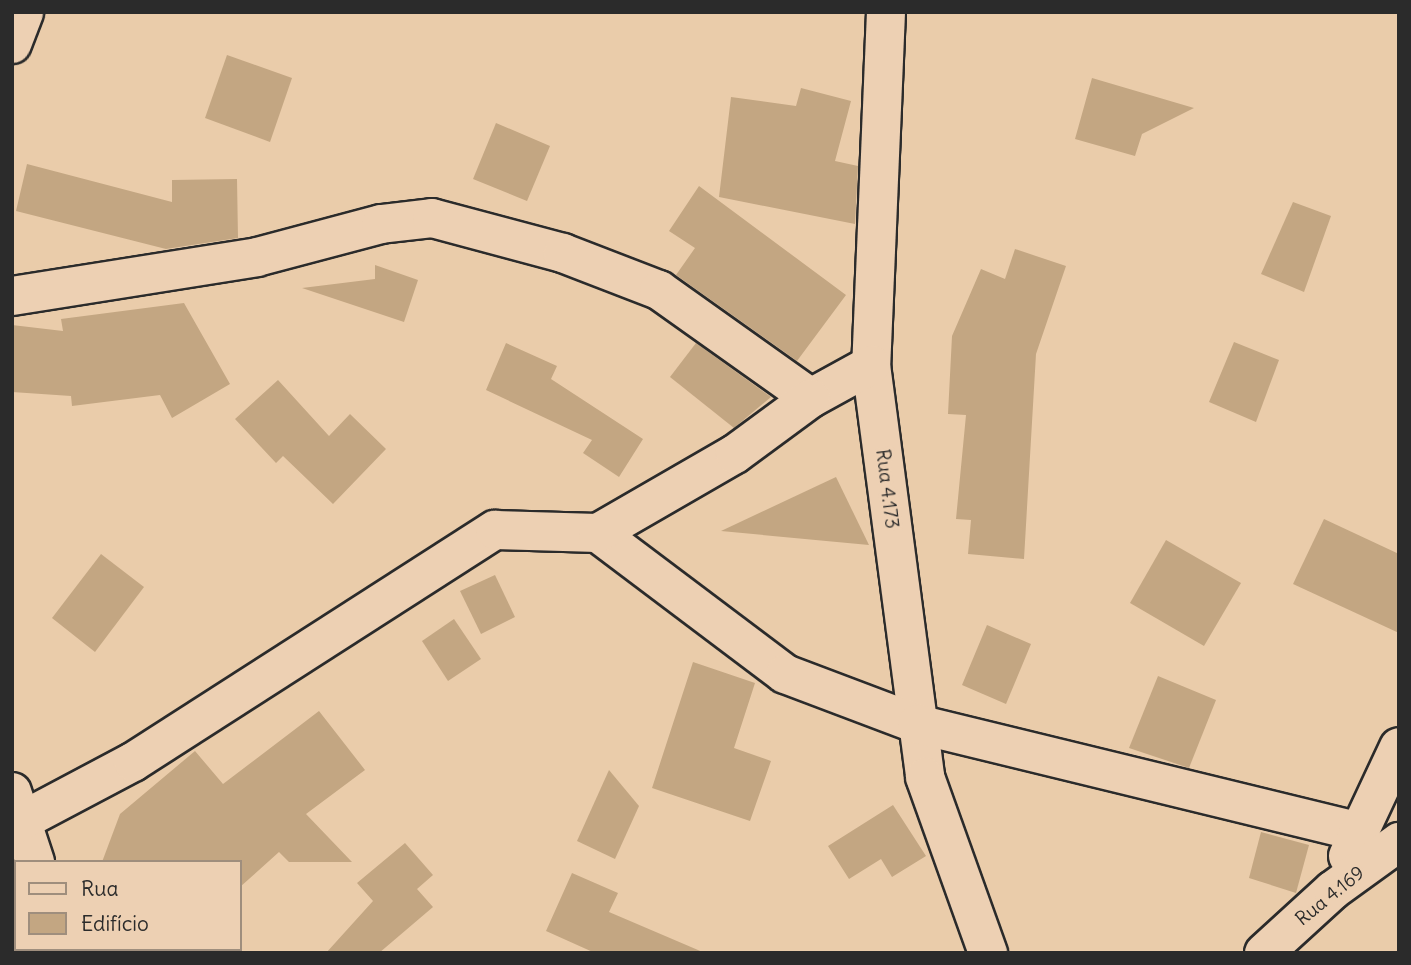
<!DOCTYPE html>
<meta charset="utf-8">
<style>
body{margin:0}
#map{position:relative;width:1411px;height:965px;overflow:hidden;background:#eaccaa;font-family:Delius,sans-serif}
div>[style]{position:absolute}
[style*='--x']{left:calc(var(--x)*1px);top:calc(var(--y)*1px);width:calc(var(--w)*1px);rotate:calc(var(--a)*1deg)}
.building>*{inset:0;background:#c3a682}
.roads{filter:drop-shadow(2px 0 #2b2b2b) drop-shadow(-2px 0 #2b2b2b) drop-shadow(0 2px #2b2b2b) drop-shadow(0 -2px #2b2b2b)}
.minor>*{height:38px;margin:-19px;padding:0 19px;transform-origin:19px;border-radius:19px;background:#edd0b3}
span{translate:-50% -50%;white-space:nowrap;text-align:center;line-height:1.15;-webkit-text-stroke:6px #edd0b3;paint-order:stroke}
.street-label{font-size:19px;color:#2b2b2b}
.frame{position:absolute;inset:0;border:14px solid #2b2b2b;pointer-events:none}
.legend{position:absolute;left:14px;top:860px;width:228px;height:91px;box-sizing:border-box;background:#edd0b3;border:2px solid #9f8e7d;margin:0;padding:9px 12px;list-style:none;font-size:21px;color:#2b2b2b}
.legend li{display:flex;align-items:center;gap:14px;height:35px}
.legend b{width:35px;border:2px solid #9f8e7d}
</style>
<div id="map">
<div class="building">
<div style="clip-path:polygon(227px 55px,292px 78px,270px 142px,205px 118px)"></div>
<div style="clip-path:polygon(1092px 78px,1194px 108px,1142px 134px,1135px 156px,1075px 139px)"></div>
<div style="clip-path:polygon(801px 88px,851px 101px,835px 161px,858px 166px,855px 224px,719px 197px,731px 97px,796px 106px)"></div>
<div style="clip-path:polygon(496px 123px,550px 146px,527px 201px,473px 179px)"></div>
<div style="clip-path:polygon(27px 164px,172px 202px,172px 180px,237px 179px,238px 238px,166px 249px,16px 211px)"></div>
<div style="clip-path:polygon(699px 186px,846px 295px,797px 361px,676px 275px,695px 248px,669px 231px)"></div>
<div style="clip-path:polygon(1293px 202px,1331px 216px,1304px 292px,1261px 274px)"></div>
<div style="clip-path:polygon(1015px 249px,1066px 266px,1036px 354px,1024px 559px,968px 554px,971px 520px,956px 519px,966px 415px,948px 414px,952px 336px,981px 269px,1005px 279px)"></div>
<div style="clip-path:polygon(375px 265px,418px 280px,404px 322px,302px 288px,375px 279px)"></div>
<div style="clip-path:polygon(184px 303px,230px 384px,172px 418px,160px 395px,72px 406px,71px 396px,12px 392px,12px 325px,63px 331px,61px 319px)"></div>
<div style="clip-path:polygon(1234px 342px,1279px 360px,1256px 422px,1209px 402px)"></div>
<div style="clip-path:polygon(506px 343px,557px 366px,551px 379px,643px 439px,619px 477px,583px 453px,592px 440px,486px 390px)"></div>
<div style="clip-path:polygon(696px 343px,771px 397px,734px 428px,670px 377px)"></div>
<div style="clip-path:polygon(278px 380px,329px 436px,350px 414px,386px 449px,333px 504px,283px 456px,276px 463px,235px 419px)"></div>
<div style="clip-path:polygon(836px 477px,869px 545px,721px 531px)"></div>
<div style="clip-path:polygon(1324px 519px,1399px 554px,1399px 633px,1293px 584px)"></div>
<div style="clip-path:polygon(1166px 540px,1241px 583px,1204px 646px,1130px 603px)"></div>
<div style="clip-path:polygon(101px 554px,144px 587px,95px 652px,52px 618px)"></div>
<div style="clip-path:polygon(495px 575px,515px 617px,481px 634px,460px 591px)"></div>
<div style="clip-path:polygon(454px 619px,481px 659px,448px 681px,422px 641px)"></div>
<div style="clip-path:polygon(987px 625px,1031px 644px,1006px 704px,962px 685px)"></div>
<div style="clip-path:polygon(693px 662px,755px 683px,734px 748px,771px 761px,750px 821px,652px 788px)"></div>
<div style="clip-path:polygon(1158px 676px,1216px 700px,1189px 768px,1129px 748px)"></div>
<div style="clip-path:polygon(319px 711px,365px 770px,306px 814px,352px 862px,289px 862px,279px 852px,240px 887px,240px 862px,102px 862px,120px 814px,195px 751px,223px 784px)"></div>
<div style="clip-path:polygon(609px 770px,639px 806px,615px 859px,577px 841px)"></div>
<div style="clip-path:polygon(893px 805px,926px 856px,892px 877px,881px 859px,849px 879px,828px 846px)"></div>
<div style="clip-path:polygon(1261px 832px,1309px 845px,1296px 893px,1249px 878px)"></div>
<div style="clip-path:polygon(405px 843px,433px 875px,417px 889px,433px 907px,379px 953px,326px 953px,373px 901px,357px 883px)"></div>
<div style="clip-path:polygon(572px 873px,618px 893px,609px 912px,705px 953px,595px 953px,546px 931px)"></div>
</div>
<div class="roads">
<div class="minor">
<div style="--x:886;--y:12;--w:353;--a:92.4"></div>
<div style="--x:871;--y:365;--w:416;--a:82.5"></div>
<div style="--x:925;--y:777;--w:187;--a:70.3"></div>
<div style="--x:12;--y:44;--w:34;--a:-69"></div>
<div style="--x:12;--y:296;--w:248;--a:-9"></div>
<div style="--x:257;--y:257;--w:128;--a:-14.9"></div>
<div style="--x:381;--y:224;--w:51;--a:-6.7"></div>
<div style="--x:432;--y:218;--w:136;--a:15"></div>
<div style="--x:563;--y:253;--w:103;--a:21.1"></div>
<div style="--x:659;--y:290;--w:186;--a:35.4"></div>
<div style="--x:811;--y:398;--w:68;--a:-28.8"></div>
<div style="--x:598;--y:533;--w:234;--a:37"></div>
<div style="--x:785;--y:674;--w:141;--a:20.7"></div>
<div style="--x:917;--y:724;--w:455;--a:13.7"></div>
<div style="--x:12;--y:792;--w:74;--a:71.8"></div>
<div style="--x:12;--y:826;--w:137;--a:-27.9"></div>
<div style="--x:133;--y:762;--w:430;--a:-32.7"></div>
<div style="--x:495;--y:530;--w:103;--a:1.7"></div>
<div style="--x:598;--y:533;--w:158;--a:-30"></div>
<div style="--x:735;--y:454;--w:94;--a:-36.4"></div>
<div style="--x:1348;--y:856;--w:120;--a:-64.9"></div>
<div style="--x:52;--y:949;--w:4;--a:90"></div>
<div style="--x:1264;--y:953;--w:93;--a:-42.4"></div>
<div style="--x:1333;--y:890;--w:82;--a:-36"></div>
</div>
</div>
<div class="street-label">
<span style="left:887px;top:489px;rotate:83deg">Rua 4.173</span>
<span style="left:1330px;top:896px;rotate:-39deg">Rua 4.169</span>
</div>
<div class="frame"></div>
<ul class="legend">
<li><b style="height:9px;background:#edd0b3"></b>Rua</li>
<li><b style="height:19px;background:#c3a682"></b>Edifício</li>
</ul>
</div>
